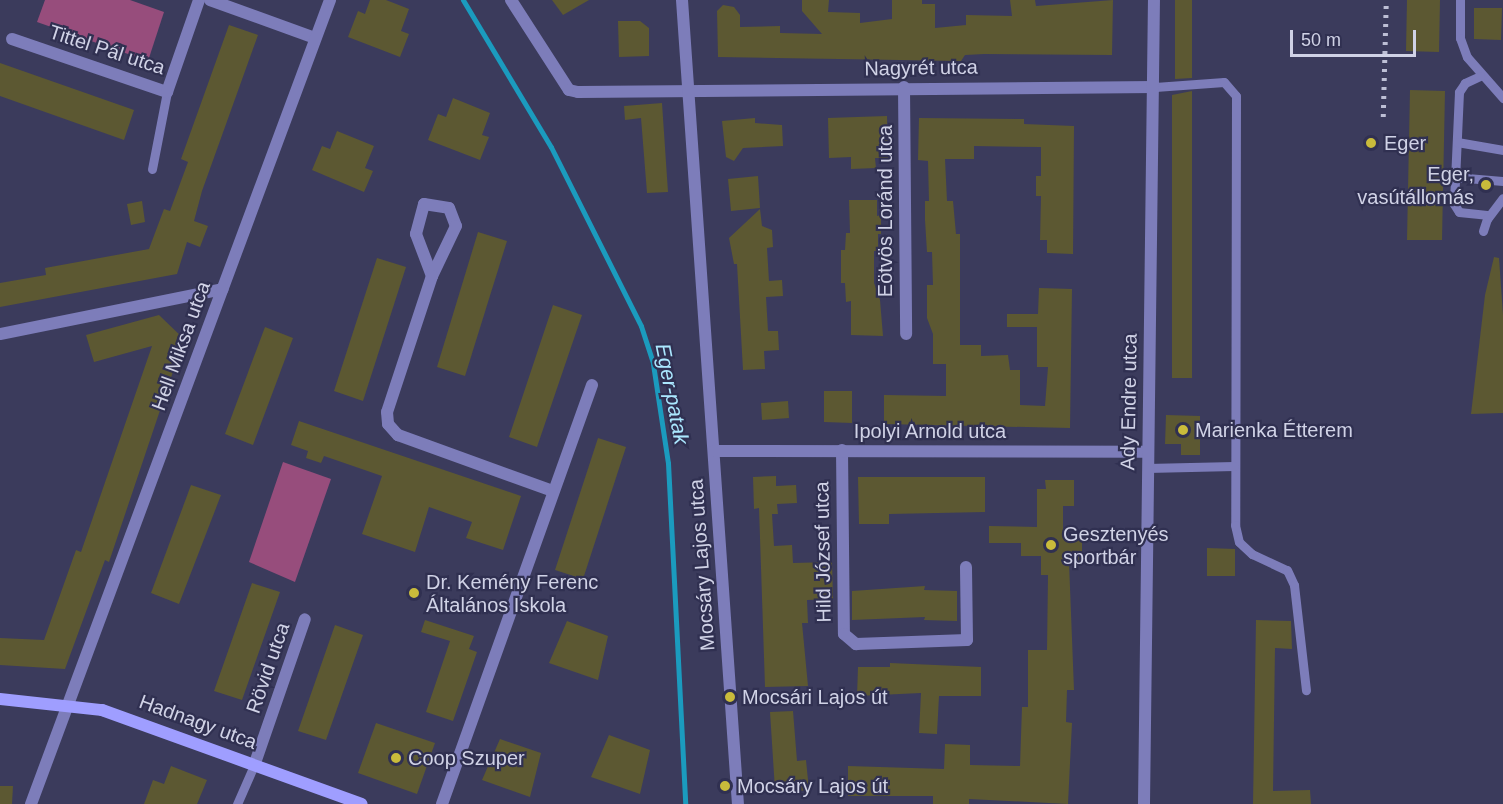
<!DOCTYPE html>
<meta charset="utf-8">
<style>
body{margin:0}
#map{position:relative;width:1503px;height:804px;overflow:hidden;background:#3b3b5c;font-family:Arial,sans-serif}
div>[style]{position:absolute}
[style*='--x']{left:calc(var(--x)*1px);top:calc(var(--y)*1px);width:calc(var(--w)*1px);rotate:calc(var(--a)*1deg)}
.green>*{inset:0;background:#974d7c}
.stream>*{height:5px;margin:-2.5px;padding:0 2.5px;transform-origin:2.5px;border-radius:2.5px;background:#1b9bbe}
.building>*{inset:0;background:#5c5832}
.lane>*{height:9px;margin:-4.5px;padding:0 4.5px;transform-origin:4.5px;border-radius:4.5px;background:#7d7dba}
.street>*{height:12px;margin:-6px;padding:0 6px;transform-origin:6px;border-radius:6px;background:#7d7dba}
.secondary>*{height:12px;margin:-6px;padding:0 6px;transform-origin:6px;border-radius:6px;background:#9f9eff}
.rail>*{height:4.5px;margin-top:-2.25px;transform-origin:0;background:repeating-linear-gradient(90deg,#bdbfd5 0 3px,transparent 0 9px)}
.dots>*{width:16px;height:16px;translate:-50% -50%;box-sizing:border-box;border:3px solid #303051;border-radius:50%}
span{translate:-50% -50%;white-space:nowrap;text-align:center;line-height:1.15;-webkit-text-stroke:4.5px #303051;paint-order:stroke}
.street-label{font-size:20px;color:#d0d2e6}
.poi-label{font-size:20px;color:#d0d2e6}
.left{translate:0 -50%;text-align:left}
.right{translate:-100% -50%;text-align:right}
.water-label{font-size:21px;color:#abe8ff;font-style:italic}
.scale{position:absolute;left:1290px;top:30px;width:126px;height:27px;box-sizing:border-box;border:3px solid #d0d2e6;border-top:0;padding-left:8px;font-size:18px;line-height:21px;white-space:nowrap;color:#d0d2e6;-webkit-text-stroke:4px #303051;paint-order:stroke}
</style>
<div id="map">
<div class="green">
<div style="clip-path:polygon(45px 0,130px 0,164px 12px,148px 61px,37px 22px)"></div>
<div style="clip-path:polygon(283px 462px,331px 479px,295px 582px,249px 562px)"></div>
</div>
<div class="stream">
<div style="--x:463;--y:0;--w:171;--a:59.1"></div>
<div style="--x:551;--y:147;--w:200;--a:63.3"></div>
<div style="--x:641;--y:326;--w:40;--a:72"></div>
<div style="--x:653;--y:364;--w:100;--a:81.4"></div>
<div style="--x:668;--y:463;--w:341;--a:87.1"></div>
</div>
<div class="building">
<div style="clip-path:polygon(370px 0,386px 0,409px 9px,401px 31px,409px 34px,400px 57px,348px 37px,358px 11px,365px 14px)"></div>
<div style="clip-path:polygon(552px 0,589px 0,563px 15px)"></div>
<div style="clip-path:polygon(802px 0,829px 0,828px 12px,860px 13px,860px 23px,892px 19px,892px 0,922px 0,922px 4px,935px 4px,935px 28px,966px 25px,966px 15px,1012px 16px,1010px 0,1035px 0,1036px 6px,1113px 0,1112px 55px,984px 54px,965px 55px,961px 61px,718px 57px,717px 11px,723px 5px,734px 7px,740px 15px,740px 27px,780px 26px,780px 33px,822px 34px,802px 11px)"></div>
<div style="clip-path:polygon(1175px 0,1192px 0,1192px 78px,1175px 79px)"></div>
<div style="clip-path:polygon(1407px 0,1440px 0,1439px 52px,1406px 51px)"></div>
<div style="clip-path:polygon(1474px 8px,1502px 8px,1501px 40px,1474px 39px)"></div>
<div style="clip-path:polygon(618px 21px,640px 21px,649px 28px,649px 56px,619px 57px)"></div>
<div style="clip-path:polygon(229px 25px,258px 35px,202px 191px,194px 221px,208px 226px,200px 247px,187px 242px,177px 274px,0 307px,0 283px,46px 275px,45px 268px,149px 249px,164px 209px,170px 211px,188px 162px,181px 159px)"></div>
<div style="clip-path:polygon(0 63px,134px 110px,124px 140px,0 96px)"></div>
<div style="clip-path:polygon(1410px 90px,1445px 91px,1442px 240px,1407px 240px)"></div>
<div style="clip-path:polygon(1192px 91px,1192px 378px,1172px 378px,1172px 95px)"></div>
<div style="clip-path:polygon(453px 98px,490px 113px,482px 135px,489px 137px,480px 160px,428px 140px,438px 114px,446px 117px)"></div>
<div style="clip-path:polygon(662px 103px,668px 192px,647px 193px,641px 118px,625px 120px,624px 106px)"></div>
<div style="clip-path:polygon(887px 116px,888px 158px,875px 158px,876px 168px,851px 169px,851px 157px,829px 158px,828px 118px)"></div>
<div style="clip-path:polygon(755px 118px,755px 123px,782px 125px,783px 146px,743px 148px,734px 161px,726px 157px,722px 121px)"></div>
<div style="clip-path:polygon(919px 118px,1024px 119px,1024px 124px,1074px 126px,1073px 254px,1047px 253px,1047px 240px,1040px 240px,1041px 196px,1036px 196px,1036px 176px,1041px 176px,1041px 147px,974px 146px,974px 159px,945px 159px,947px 201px,953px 201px,956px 234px,960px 234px,960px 345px,981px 345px,981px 356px,1008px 355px,1010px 370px,1020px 370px,1020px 405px,1045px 406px,1048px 367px,1037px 367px,1037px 327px,1007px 327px,1007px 314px,1038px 314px,1039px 288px,1072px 289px,1070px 428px,884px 424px,884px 395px,946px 396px,946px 364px,933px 364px,933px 334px,927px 318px,927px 285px,933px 285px,932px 252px,927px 252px,925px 220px,925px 201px,929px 201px,928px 161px,918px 160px)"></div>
<div style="clip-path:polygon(337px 131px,374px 146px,365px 168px,373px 171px,364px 192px,312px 170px,322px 146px,330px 149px)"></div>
<div style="clip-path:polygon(758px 176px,760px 208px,731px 211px,728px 179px)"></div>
<div style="clip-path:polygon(849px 200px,877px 200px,877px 216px,881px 215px,881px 234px,878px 234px,878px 251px,874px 251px,874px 283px,880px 300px,883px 336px,851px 335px,851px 301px,846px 302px,845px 283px,841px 283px,841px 250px,845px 250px,846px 233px,850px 233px)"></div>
<div style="clip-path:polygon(142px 201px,145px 222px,131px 225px,127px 204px)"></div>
<div style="clip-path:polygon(760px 209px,762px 226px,772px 230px,773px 247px,767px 248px,769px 281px,782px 280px,783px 296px,766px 297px,768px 331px,778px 331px,779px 350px,764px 351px,765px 369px,743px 370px,737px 264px,734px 264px,729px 238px)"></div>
<div style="clip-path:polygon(478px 232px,507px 241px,465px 376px,437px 367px)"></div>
<div style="clip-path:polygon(1494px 257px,1499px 258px,1503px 315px,1503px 413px,1471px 414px,1485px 295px)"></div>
<div style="clip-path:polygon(377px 258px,406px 267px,363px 401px,334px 391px)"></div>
<div style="clip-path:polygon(553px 305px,582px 315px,537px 447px,509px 437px)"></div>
<div style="clip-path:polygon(159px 315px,184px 339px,109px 562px,105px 560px,65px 669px,0 665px,0 638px,44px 640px,76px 550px,81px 552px,152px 346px,94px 362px,86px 335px)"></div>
<div style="clip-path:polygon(265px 327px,293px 338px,253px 445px,225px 434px)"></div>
<div style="clip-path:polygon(824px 391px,852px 391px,852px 423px,824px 422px)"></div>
<div style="clip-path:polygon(788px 401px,789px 418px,762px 420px,761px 403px)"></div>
<div style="clip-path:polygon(1166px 415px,1200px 416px,1200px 455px,1181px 455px,1181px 444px,1165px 444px)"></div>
<div style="clip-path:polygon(299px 421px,521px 496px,503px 550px,466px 538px,472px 522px,429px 507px,415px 552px,362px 534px,382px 476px,324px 456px,321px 463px,306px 458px,308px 451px,291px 445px)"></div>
<div style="clip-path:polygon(598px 438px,626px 447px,583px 579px,555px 570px)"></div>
<div style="clip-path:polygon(776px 476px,776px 486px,796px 485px,797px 503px,777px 504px,778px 514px,772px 514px,774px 546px,792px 545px,793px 563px,832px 562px,833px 599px,807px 600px,808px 623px,802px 623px,808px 686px,765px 687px,759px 508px,754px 509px,753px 477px)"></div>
<div style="clip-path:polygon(858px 477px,985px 477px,985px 512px,889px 514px,889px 524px,859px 524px)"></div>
<div style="clip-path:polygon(1045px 480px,1074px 480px,1074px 506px,1063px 506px,1063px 537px,1082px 537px,1082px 562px,1069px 562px,1074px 690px,1067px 690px,1066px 722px,1072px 723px,1068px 804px,969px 799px,969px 804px,933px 804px,933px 796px,848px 796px,848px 766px,944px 769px,945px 744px,970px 745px,970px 765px,1020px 766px,1022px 707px,1028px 707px,1028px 650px,1047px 650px,1048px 575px,1041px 575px,1041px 556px,1021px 556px,1021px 543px,989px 543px,989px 526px,1037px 527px,1037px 489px,1046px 489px)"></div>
<div style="clip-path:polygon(191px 485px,221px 495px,179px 604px,151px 593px)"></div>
<div style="clip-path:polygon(1207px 548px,1235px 549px,1235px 576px,1207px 576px)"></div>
<div style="clip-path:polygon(252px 583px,280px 592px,242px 700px,214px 691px)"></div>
<div style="clip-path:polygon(925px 586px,924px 590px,957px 591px,957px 621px,924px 620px,925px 617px,852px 620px,852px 591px)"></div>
<div style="clip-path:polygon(425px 620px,474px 636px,469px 649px,477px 652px,453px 721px,426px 712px,450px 641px,421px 632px)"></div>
<div style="clip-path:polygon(1256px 620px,1291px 621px,1292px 649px,1275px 648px,1273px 791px,1310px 790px,1311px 804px,1253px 804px)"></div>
<div style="clip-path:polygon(567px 621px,608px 636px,598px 680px,549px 663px)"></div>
<div style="clip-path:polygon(335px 625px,363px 635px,326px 740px,298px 731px)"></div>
<div style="clip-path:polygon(890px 663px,981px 667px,981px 696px,939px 696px,937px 734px,919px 733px,921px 693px,857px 696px,858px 667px,890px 667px)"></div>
<div style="clip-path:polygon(793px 711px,797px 761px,806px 760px,809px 790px,788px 792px,788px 789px,775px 790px,770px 712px)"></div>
<div style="clip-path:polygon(376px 723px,435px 743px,417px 794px,358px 773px)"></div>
<div style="clip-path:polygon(609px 735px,650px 750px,640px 794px,591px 777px)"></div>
<div style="clip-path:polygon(500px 739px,541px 753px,530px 797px,482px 780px)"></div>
<div style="clip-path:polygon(171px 766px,207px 780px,197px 804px,144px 804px,153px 780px,164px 784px)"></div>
<div style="clip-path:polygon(0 786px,13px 786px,12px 804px,0 804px)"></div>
</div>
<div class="lane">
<div style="--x:1460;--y:0;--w:38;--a:90"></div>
<div style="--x:1460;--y:38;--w:20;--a:70"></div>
<div style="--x:1467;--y:57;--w:55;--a:48.7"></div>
<div style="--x:1480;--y:76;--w:17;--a:155"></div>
<div style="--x:1465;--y:83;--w:11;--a:124"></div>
<div style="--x:1459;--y:92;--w:112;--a:92.6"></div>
<div style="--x:1454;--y:204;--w:9;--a:58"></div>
<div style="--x:1459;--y:212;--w:30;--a:6"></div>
<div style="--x:1155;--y:87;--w:69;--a:-4.1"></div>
<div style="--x:1224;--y:82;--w:18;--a:49"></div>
<div style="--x:1236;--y:96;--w:429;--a:90.1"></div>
<div style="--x:1235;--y:525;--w:17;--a:77"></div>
<div style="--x:1239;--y:542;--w:18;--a:43"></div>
<div style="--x:1252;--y:554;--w:38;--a:25"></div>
<div style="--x:1287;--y:570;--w:17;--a:65"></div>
<div style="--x:1294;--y:585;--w:106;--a:83.5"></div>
<div style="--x:1457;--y:142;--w:47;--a:9.9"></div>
<div style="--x:152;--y:169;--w:78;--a:-79"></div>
<div style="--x:1455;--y:177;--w:48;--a:4.8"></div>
<div style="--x:1483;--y:231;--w:13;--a:-72"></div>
<div style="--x:1487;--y:219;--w:26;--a:-53"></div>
<div style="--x:1147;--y:468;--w:87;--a:-1.3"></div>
<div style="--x:237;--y:804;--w:45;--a:-66.3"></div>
</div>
<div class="street">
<div style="--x:210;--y:0;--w:112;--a:19.9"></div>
<div style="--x:511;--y:0;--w:107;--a:57.2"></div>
<div style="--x:569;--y:90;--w:9;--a:13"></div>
<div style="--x:578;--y:92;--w:577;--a:-0.5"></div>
<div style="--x:682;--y:0;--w:806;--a:86.02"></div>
<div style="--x:12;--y:39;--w:164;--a:18.9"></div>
<div style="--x:167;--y:92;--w:97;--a:-70.8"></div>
<div style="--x:904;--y:87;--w:247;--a:89.5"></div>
<div style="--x:432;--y:276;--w:45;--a:-110.9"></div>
<div style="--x:416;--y:234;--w:31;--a:-75"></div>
<div style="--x:424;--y:204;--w:25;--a:9"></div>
<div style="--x:449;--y:208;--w:19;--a:69"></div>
<div style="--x:456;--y:226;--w:55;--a:115.6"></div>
<div style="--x:432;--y:276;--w:143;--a:108.3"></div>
<div style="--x:387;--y:412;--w:12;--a:85"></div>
<div style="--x:388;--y:424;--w:15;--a:48"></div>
<div style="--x:398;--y:435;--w:165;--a:19.9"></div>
<div style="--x:0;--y:334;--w:227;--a:-11.4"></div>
<div style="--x:842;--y:450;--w:184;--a:89.4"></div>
<div style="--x:844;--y:634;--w:16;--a:40"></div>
<div style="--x:856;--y:644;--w:111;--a:-2.1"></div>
<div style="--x:967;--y:640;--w:73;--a:-90.8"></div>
<div style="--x:714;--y:451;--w:432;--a:0.1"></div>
<div style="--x:255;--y:763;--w:152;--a:-70.9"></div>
<div style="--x:31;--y:804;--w:858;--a:-69.6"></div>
<div style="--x:442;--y:804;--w:445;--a:-70.3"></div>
<div style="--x:1144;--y:804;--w:804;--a:-89.29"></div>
</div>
<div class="secondary">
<div style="--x:0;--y:699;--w:103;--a:6.2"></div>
<div style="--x:102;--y:710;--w:276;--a:19.9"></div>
</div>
<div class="rail">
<div style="--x:1383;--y:117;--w:117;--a:-88.5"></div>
</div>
<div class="dots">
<div style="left:1371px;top:143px;background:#c9bb3b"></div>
<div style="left:1486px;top:185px;background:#c9bb3b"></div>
<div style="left:1183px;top:430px;background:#c9bb3b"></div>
<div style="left:1051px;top:545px;background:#c9bb3b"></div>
<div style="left:414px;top:593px;background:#c9bb3b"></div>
<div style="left:730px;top:697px;background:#c9bb3b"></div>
<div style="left:396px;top:758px;background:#c9bb3b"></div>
<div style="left:725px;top:786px;background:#c9bb3b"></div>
</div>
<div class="street-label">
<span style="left:107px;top:50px;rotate:18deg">Tittel Pál utca</span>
<span style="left:921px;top:68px;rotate:-1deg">Nagyrét utca</span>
<span style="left:885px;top:211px;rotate:-90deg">Eötvös Loránd utca</span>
<span style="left:181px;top:346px;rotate:-70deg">Hell Miksa utca</span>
<span style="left:1129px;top:402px;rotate:-89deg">Ady Endre utca</span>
<span style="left:930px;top:431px">Ipolyi Arnold utca</span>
<span style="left:823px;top:552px;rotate:-91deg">Hild József utca</span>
<span style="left:702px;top:565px;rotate:-94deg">Mocsáry Lajos utca</span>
<span style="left:268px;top:668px;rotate:-71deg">Rövid utca</span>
<span style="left:198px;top:722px;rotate:20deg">Hadnagy utca</span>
</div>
<div class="poi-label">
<span class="left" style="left:1384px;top:143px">Eger</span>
<span class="right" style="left:1474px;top:186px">Eger,<br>vasútállomás</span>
<span class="left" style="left:1195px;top:430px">Marienka Étterem</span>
<span class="left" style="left:1063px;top:546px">Gesztenyés<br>sportbár</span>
<span class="left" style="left:426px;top:594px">Dr. Kemény Ferenc<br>Általános Iskola</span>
<span class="left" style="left:742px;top:697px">Mocsári Lajos út</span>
<span class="left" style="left:408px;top:758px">Coop Szuper</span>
<span class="left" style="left:737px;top:786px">Mocsáry Lajos út</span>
</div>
<div class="water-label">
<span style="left:672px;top:394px;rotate:79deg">Eger-patak</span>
</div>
<div class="scale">50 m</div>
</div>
